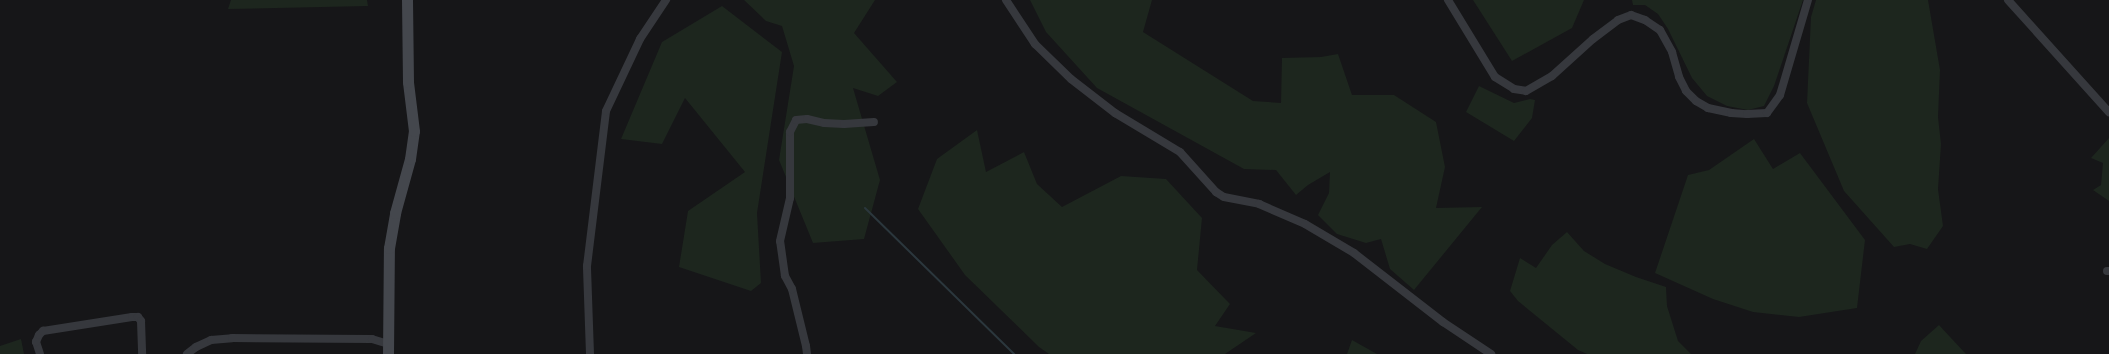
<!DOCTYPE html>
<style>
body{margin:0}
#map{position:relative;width:2109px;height:354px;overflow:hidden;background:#161618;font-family:"PT Sans Narrow",sans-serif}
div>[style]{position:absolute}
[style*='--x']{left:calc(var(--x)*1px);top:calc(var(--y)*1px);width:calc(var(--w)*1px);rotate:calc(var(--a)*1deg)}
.green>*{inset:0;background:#1d261e}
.stream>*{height:2px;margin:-1px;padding:0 1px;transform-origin:1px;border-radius:1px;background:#2b373d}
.street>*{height:8px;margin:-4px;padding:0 4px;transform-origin:4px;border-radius:4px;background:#36383d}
.secondary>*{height:11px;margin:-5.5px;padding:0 5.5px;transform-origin:5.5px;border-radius:5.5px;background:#44474d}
span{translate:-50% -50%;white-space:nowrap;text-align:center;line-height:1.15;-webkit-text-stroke:3.5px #111113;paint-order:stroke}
</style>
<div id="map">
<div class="green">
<div style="clip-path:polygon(231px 0,367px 0,368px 6px,228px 9px)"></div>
<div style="clip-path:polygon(744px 0,875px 0,854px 33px,897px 82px,878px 96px,853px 88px,880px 180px,864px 239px,813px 243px,779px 160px,794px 66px,782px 26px,766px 21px)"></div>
<div style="clip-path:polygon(1030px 0,1152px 0,1143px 32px,1253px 101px,1281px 103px,1282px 58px,1321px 57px,1338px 54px,1352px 95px,1394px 95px,1436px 122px,1445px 167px,1436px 208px,1482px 207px,1414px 290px,1390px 269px,1381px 239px,1366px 243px,1337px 234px,1318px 215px,1329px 193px,1330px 172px,1308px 185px,1296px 195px,1276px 170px,1244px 169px,1097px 88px,1046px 32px)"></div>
<div style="clip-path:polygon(1473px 0,1584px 0,1572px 28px,1512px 61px)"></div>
<div style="clip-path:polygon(1632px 0,1803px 0,1774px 86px,1764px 106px,1748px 110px,1727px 106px,1707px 96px,1692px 78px,1668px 29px,1658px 14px,1645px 5px,1633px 5px)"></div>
<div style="clip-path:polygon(1816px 0,1928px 0,1940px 70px,1938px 117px,1941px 144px,1938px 189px,1943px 226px,1927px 249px,1910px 244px,1894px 247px,1844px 191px,1807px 103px,1811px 17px)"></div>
<div style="clip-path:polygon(722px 6px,782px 52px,757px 213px,761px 283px,751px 291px,679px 267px,688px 211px,745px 172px,685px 98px,662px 144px,621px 139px,662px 42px)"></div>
<div style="clip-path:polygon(1479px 86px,1514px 103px,1530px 99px,1535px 100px,1532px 118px,1514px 141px,1466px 112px)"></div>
<div style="clip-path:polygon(977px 130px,986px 172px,1024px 152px,1037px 184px,1062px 207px,1121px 176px,1166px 179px,1202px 218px,1197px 270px,1230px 304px,1215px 326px,1256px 333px,1225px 354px,1049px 354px,1039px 347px,965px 275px,918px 209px,937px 159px)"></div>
<div style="clip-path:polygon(2109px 138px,2109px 201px,2093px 190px,2101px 185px,2103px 163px,2091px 158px)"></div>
<div style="clip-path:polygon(1754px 139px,1773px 169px,1800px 153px,1865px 240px,1857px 308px,1799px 317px,1753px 312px,1713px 299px,1655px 273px,1688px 175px,1709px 170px)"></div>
<div style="clip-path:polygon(1567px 232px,1584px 251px,1605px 264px,1636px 277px,1666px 287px,1667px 306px,1678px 341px,1691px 354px,1587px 354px,1578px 350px,1518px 301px,1510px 291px,1520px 258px,1536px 268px,1552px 245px)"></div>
<div style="clip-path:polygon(1939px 325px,1951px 338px,1966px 354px,1915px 354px,1921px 341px)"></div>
<div style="clip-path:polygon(21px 339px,24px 354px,0 354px,0 346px)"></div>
<div style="clip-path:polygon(1352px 340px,1377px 354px,1347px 354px)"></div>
</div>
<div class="stream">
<div style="--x:865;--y:208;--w:209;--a:44.4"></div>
</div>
<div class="street">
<div style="--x:1006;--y:0;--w:53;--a:56.6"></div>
<div style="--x:1035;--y:44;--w:50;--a:44.2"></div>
<div style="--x:1071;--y:79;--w:56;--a:37.7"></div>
<div style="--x:1115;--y:113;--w:76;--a:31"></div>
<div style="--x:1180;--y:152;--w:54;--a:48"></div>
<div style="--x:1216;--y:192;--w:9;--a:32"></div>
<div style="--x:1224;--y:197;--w:36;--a:11"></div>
<div style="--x:1259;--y:204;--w:50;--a:23.5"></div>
<div style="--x:1305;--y:224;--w:57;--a:30.6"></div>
<div style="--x:1354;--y:253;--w:113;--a:37.8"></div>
<div style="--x:1443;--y:322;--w:58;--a:33.7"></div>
<div style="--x:1448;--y:0;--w:90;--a:58.6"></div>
<div style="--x:1495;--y:77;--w:22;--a:32"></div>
<div style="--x:1514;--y:89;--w:12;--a:9"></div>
<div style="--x:1526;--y:91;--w:30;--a:-30"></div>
<div style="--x:1552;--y:76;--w:55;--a:-42.1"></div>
<div style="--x:1593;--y:39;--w:31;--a:-37"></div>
<div style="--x:1618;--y:20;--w:14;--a:-21"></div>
<div style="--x:1631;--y:15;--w:15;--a:20"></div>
<div style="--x:1645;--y:20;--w:18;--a:34"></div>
<div style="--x:1660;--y:30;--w:25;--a:61"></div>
<div style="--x:1672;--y:52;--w:26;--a:74"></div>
<div style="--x:1679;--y:77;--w:16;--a:63"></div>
<div style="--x:1686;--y:91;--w:14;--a:45"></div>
<div style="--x:1696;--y:101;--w:14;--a:30"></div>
<div style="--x:1708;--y:108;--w:24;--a:12"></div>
<div style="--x:1731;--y:113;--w:16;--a:4"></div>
<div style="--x:1747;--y:114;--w:20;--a:-3"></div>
<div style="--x:1767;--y:113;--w:22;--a:-54"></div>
<div style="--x:1780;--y:95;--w:99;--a:-73.6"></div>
<div style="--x:2008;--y:0;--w:151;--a:48"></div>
<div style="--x:2107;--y:271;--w:2;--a:0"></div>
<div style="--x:40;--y:354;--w:13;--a:-108"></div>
<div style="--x:36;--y:342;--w:8;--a:-67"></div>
<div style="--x:39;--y:335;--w:6;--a:-45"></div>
<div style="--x:43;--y:331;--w:90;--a:-8.9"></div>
<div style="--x:132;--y:317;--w:6;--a:0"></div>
<div style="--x:138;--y:317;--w:5;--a:53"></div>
<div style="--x:141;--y:321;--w:33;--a:88"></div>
<div style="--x:187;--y:354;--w:11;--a:-38"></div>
<div style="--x:196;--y:347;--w:17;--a:-25"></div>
<div style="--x:211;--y:340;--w:21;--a:-5"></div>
<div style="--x:232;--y:338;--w:140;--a:0.4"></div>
<div style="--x:372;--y:339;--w:17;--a:17"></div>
<div style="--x:590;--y:354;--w:88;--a:-92"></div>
<div style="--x:587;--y:266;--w:156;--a:-83"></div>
<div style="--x:606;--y:111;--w:80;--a:-64.7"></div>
<div style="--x:640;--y:39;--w:47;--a:-56.3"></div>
<div style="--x:807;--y:354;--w:8;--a:-97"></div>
<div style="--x:806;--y:346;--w:59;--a:-103.8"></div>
<div style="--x:792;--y:289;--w:15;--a:-118"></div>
<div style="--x:785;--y:276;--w:35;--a:-98"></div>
<div style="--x:780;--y:241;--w:44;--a:-76.9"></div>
<div style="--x:790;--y:198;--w:66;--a:-90"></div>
<div style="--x:790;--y:132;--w:13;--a:-63"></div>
<div style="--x:796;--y:120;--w:11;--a:-5"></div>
<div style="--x:807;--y:119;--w:17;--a:13"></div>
<div style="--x:824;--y:123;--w:20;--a:3"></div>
<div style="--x:844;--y:124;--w:30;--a:-4"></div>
</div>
<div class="secondary">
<div style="--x:388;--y:354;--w:106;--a:-89.5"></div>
<div style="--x:389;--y:248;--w:36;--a:-80"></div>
<div style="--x:395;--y:213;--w:56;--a:-74.5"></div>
<div style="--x:410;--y:159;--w:28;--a:-82"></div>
<div style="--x:414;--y:131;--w:49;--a:-97"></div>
<div style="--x:408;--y:82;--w:82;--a:-90.7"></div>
</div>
</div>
